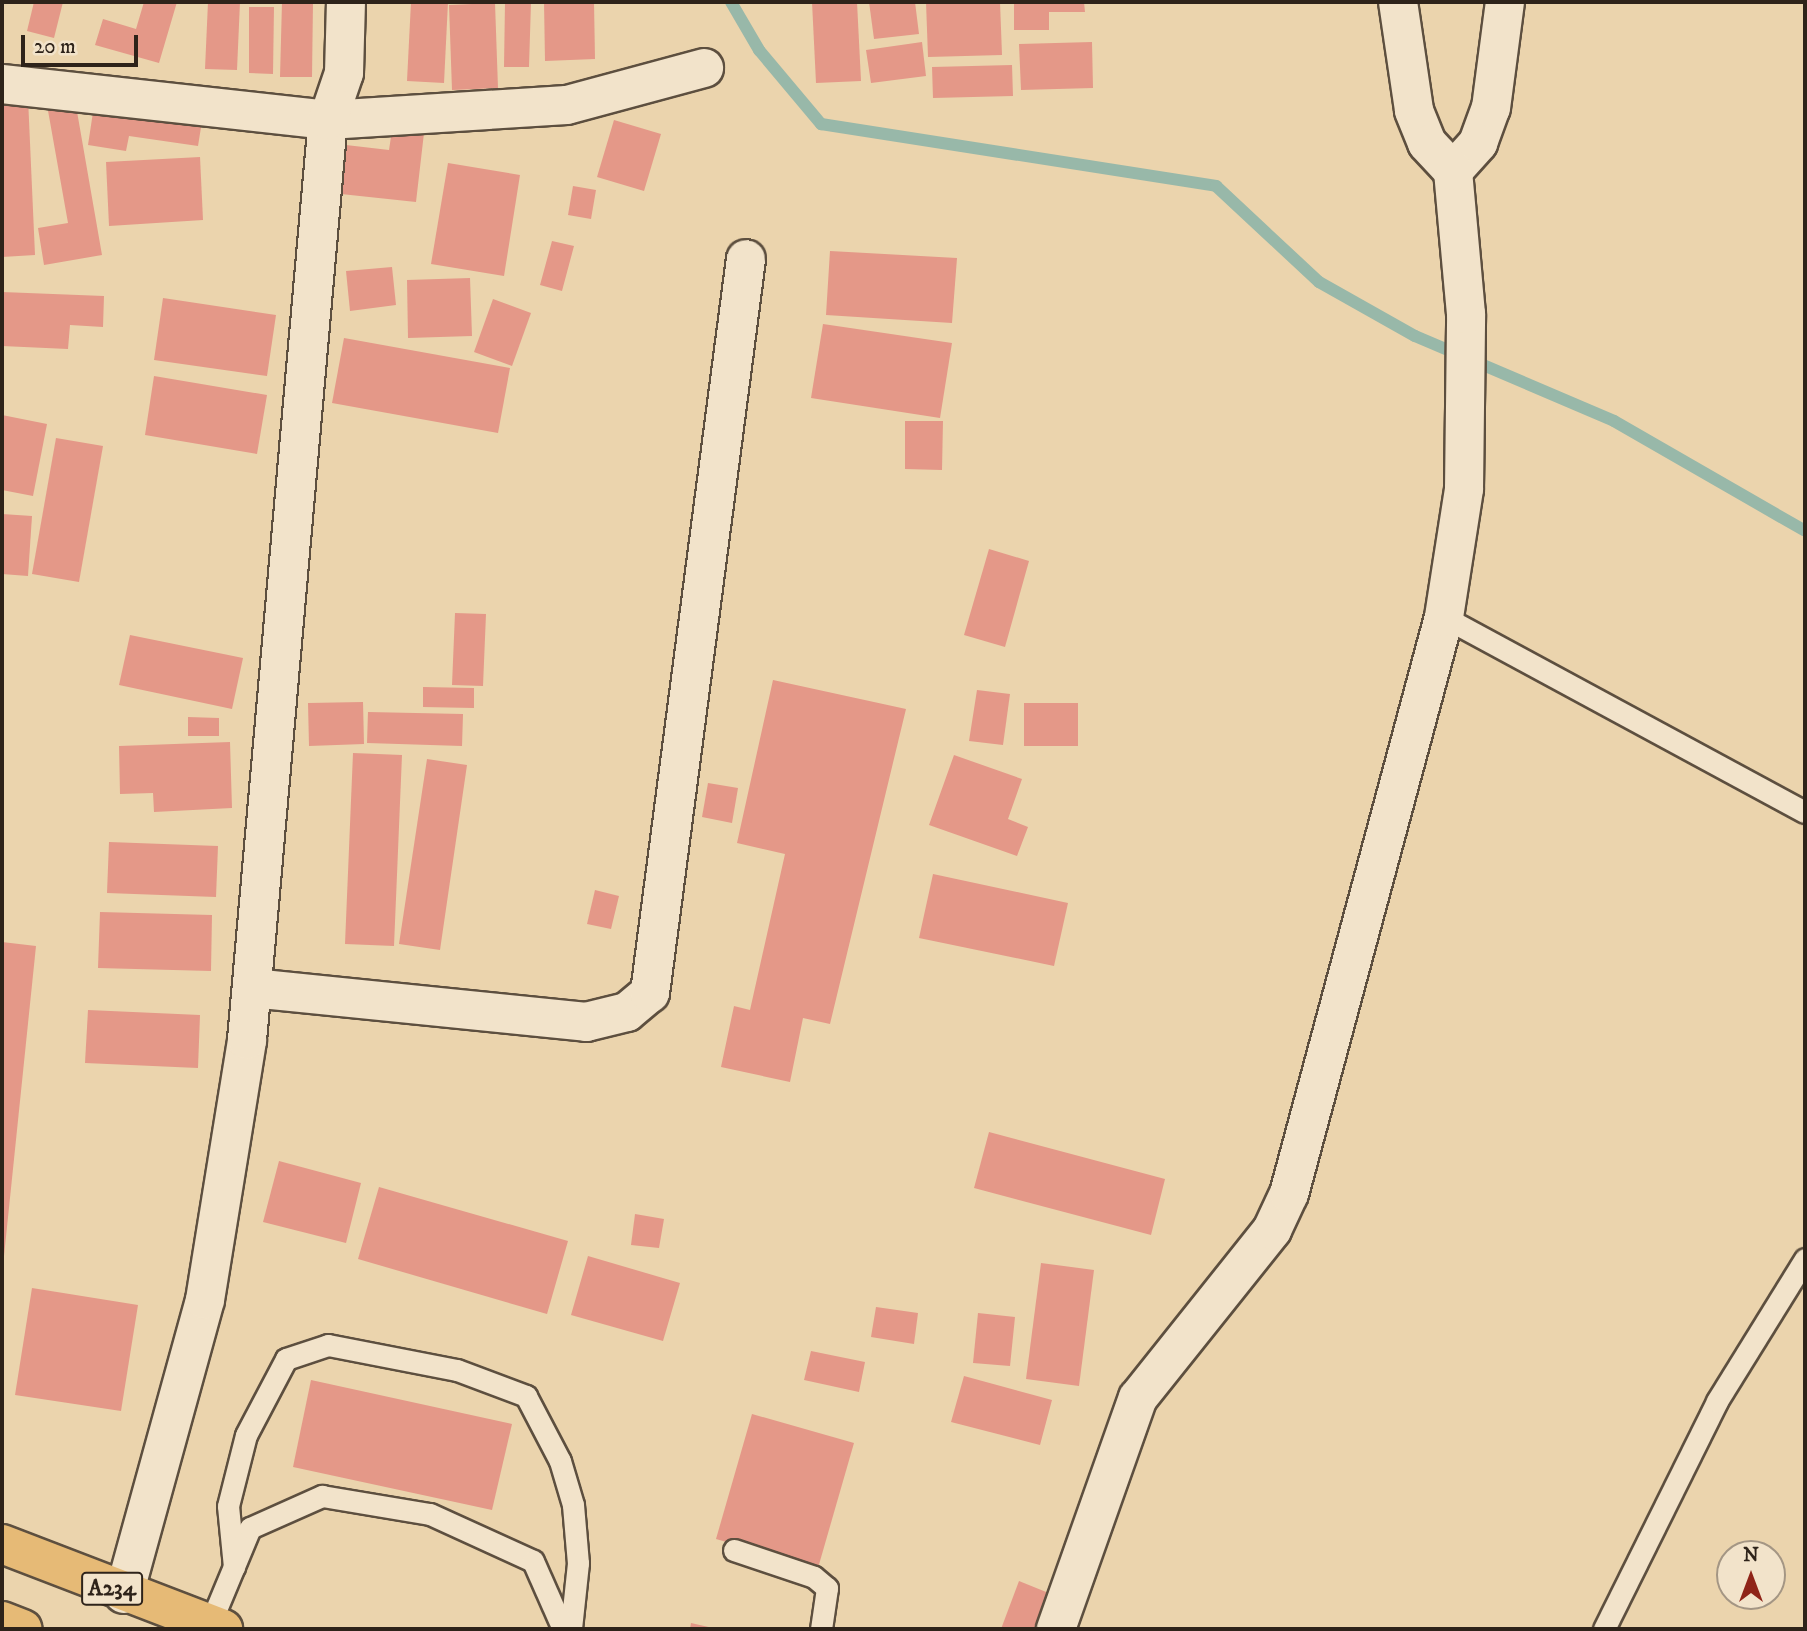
<!DOCTYPE html>
<style>
body{margin:0}
#map{position:relative;width:1807px;height:1631px;overflow:hidden;background:#ebd4ad;font-family:"IM FELL DW Pica",serif}
div>[style]{position:absolute}
[style*='--x']{left:calc(var(--x)*1px);top:calc(var(--y)*1px);width:calc(var(--w)*1px);rotate:calc(var(--a)*1deg)}
.stream>*{height:12px;margin:-6px;padding:0 6px;transform-origin:6px;border-radius:6px;background:#98b8a9}
.building>*{inset:0;background:#e49888}
.roads{filter:drop-shadow(2px 0 #5d4f3f) drop-shadow(-2px 0 #5d4f3f) drop-shadow(0 2px #5d4f3f) drop-shadow(0 -2px #5d4f3f)}
.service>*{height:21px;margin:-10.5px;padding:0 10.5px;transform-origin:10.5px;border-radius:10.5px;background:#f2e3ca}
.minor>*{height:38px;margin:-19px;padding:0 19px;transform-origin:19px;border-radius:19px;background:#f2e3ca}
.trunk>*{height:38px;margin:-19px;padding:0 19px;transform-origin:19px;border-radius:19px;background:#e6ba76}
span{translate:-50% -50%;white-space:nowrap;text-align:center;line-height:1.15;-webkit-text-stroke:5px #f2e3ca;paint-order:stroke}
.shield-label span{padding:2px 5px;background:#f2e3ca;border:2px solid;border-radius:5px;-webkit-text-stroke-width:0}
.shield-label{font-size:23px;color:#2e231a;font-weight:700}
.frame{position:absolute;inset:0;border:4px solid #2e231a;pointer-events:none}
.north{position:absolute;left:1716px;top:1540px;width:70px;height:70px;box-sizing:border-box;background:#f2e3ca;border:2px solid #a49684;border-radius:50%;rotate:0deg;font-size:19px;font-weight:700;line-height:28px;text-align:center;color:#2e231a}
.north::after{content:'';display:block;margin:auto;width:24px;height:32px;background:#8f2418;clip-path:polygon(50% 0,100% 100%,50% 72%,0 100%)}
.scale{position:absolute;left:21px;top:35px;width:117px;height:32px;box-sizing:border-box;border:4px solid #2e231a;border-top:0;padding-left:9px;font-size:21px;line-height:24px;white-space:nowrap;color:#2e231a;-webkit-text-stroke:5px #f2e3ca;paint-order:stroke}
</style>
<div id="map">
<div class="stream">
<div style="--x:731;--y:2;--w:56;--a:59.7"></div>
<div style="--x:759;--y:50;--w:97;--a:50"></div>
<div style="--x:821;--y:124;--w:400;--a:8.9"></div>
<div style="--x:1216;--y:186;--w:141;--a:43"></div>
<div style="--x:1319;--y:282;--w:110;--a:29.4"></div>
<div style="--x:1415;--y:336;--w:216;--a:23.1"></div>
<div style="--x:1614;--y:421;--w:220;--a:29.9"></div>
</div>
<div class="building">
<div style="clip-path:polygon(34px 2px,63px 2px,54px 38px,27px 31px)"></div>
<div style="clip-path:polygon(144px 2px,177px 2px,159px 63px,95px 45px,103px 19px,136px 29px)"></div>
<div style="clip-path:polygon(208px 2px,240px 2px,237px 70px,205px 69px)"></div>
<div style="clip-path:polygon(282px 2px,313px 2px,312px 77px,280px 77px)"></div>
<div style="clip-path:polygon(411px 2px,448px 2px,444px 83px,407px 81px)"></div>
<div style="clip-path:polygon(505px 2px,531px 2px,529px 67px,504px 67px)"></div>
<div style="clip-path:polygon(544px 2px,594px 2px,595px 59px,545px 61px)"></div>
<div style="clip-path:polygon(812px 2px,857px 2px,861px 81px,816px 83px)"></div>
<div style="clip-path:polygon(869px 2px,915px 2px,919px 34px,874px 39px)"></div>
<div style="clip-path:polygon(926px 2px,1000px 2px,1002px 55px,928px 57px)"></div>
<div style="clip-path:polygon(1014px 2px,1084px 2px,1085px 12px,1049px 12px,1049px 30px,1014px 30px)"></div>
<div style="clip-path:polygon(495px 3px,498px 88px,452px 90px,449px 5px)"></div>
<div style="clip-path:polygon(249px 7px,274px 7px,273px 74px,249px 73px)"></div>
<div style="clip-path:polygon(922px 42px,926px 76px,871px 83px,866px 50px)"></div>
<div style="clip-path:polygon(1092px 42px,1093px 88px,1021px 90px,1019px 44px)"></div>
<div style="clip-path:polygon(1012px 65px,1013px 96px,933px 98px,932px 67px)"></div>
<div style="clip-path:polygon(28px 98px,35px 255px,2px 257px,2px 99px)"></div>
<div style="clip-path:polygon(95px 99px,203px 115px,198px 146px,129px 136px,126px 151px,88px 145px)"></div>
<div style="clip-path:polygon(75px 100px,102px 255px,44px 265px,38px 228px,68px 223px,47px 105px)"></div>
<div style="clip-path:polygon(614px 120px,661px 134px,644px 191px,597px 177px)"></div>
<div style="clip-path:polygon(392px 130px,424px 133px,416px 202px,341px 194px,346px 145px,389px 150px)"></div>
<div style="clip-path:polygon(200px 157px,203px 220px,109px 226px,106px 162px)"></div>
<div style="clip-path:polygon(448px 163px,520px 175px,504px 276px,431px 264px)"></div>
<div style="clip-path:polygon(573px 186px,596px 190px,591px 219px,568px 215px)"></div>
<div style="clip-path:polygon(552px 241px,574px 246px,562px 291px,540px 285px)"></div>
<div style="clip-path:polygon(830px 251px,957px 258px,952px 323px,826px 315px)"></div>
<div style="clip-path:polygon(392px 267px,396px 305px,350px 311px,346px 271px)"></div>
<div style="clip-path:polygon(470px 278px,472px 336px,408px 338px,407px 280px)"></div>
<div style="clip-path:polygon(2px 292px,104px 296px,103px 327px,70px 325px,68px 349px,2px 346px)"></div>
<div style="clip-path:polygon(163px 298px,276px 315px,267px 376px,154px 360px)"></div>
<div style="clip-path:polygon(493px 299px,531px 313px,512px 366px,474px 352px)"></div>
<div style="clip-path:polygon(823px 324px,952px 343px,940px 418px,811px 398px)"></div>
<div style="clip-path:polygon(344px 338px,510px 368px,498px 433px,332px 403px)"></div>
<div style="clip-path:polygon(154px 376px,267px 395px,257px 454px,145px 435px)"></div>
<div style="clip-path:polygon(2px 415px,47px 424px,33px 496px,2px 490px)"></div>
<div style="clip-path:polygon(905px 421px,943px 421px,942px 470px,905px 469px)"></div>
<div style="clip-path:polygon(56px 438px,103px 446px,79px 582px,32px 574px)"></div>
<div style="clip-path:polygon(2px 514px,32px 516px,28px 576px,2px 574px)"></div>
<div style="clip-path:polygon(989px 549px,1029px 561px,1005px 647px,964px 635px)"></div>
<div style="clip-path:polygon(455px 613px,486px 614px,483px 686px,452px 685px)"></div>
<div style="clip-path:polygon(130px 635px,243px 658px,232px 709px,119px 685px)"></div>
<div style="clip-path:polygon(773px 680px,906px 709px,830px 1024px,803px 1018px,790px 1082px,721px 1067px,734px 1006px,750px 1010px,785px 854px,737px 843px)"></div>
<div style="clip-path:polygon(423px 687px,474px 688px,474px 708px,423px 707px)"></div>
<div style="clip-path:polygon(977px 690px,1010px 694px,1003px 745px,969px 741px)"></div>
<div style="clip-path:polygon(363px 702px,364px 744px,309px 746px,308px 703px)"></div>
<div style="clip-path:polygon(1024px 703px,1078px 703px,1078px 746px,1024px 746px)"></div>
<div style="clip-path:polygon(368px 712px,463px 714px,462px 746px,367px 743px)"></div>
<div style="clip-path:polygon(188px 717px,219px 718px,219px 736px,188px 736px)"></div>
<div style="clip-path:polygon(230px 742px,232px 808px,154px 812px,153px 793px,120px 794px,119px 746px)"></div>
<div style="clip-path:polygon(353px 753px,402px 755px,394px 946px,345px 944px)"></div>
<div style="clip-path:polygon(954px 755px,1022px 779px,1008px 819px,1028px 827px,1017px 856px,929px 825px)"></div>
<div style="clip-path:polygon(427px 759px,467px 765px,440px 950px,399px 944px)"></div>
<div style="clip-path:polygon(708px 783px,738px 788px,732px 823px,702px 817px)"></div>
<div style="clip-path:polygon(109px 842px,218px 846px,216px 897px,107px 893px)"></div>
<div style="clip-path:polygon(933px 874px,1068px 903px,1054px 966px,919px 938px)"></div>
<div style="clip-path:polygon(595px 890px,619px 896px,611px 929px,587px 924px)"></div>
<div style="clip-path:polygon(100px 912px,212px 915px,211px 971px,98px 968px)"></div>
<div style="clip-path:polygon(2px 942px,36px 946px,4px 1256px,2px 1256px)"></div>
<div style="clip-path:polygon(88px 1010px,200px 1015px,198px 1068px,85px 1063px)"></div>
<div style="clip-path:polygon(989px 1132px,1165px 1179px,1151px 1235px,974px 1188px)"></div>
<div style="clip-path:polygon(279px 1161px,361px 1183px,346px 1243px,263px 1222px)"></div>
<div style="clip-path:polygon(379px 1187px,568px 1241px,547px 1314px,358px 1259px)"></div>
<div style="clip-path:polygon(635px 1214px,664px 1219px,659px 1248px,631px 1245px)"></div>
<div style="clip-path:polygon(588px 1256px,680px 1283px,663px 1341px,571px 1315px)"></div>
<div style="clip-path:polygon(1041px 1263px,1094px 1270px,1079px 1386px,1026px 1379px)"></div>
<div style="clip-path:polygon(32px 1288px,138px 1305px,121px 1411px,15px 1395px)"></div>
<div style="clip-path:polygon(876px 1307px,918px 1313px,914px 1344px,871px 1337px)"></div>
<div style="clip-path:polygon(978px 1313px,1015px 1317px,1010px 1366px,973px 1363px)"></div>
<div style="clip-path:polygon(811px 1351px,865px 1362px,859px 1392px,804px 1380px)"></div>
<div style="clip-path:polygon(964px 1376px,1052px 1400px,1040px 1445px,951px 1422px)"></div>
<div style="clip-path:polygon(311px 1380px,512px 1424px,492px 1510px,293px 1467px)"></div>
<div style="clip-path:polygon(752px 1414px,854px 1443px,818px 1568px,716px 1539px)"></div>
<div style="clip-path:polygon(1019px 1581px,1056px 1596px,1043px 1629px,1001px 1629px)"></div>
<div style="clip-path:polygon(691px 1623px,713px 1628px,713px 1629px,690px 1629px)"></div>
</div>
<div class="roads">
<div class="service">
<div style="--x:1444;--y:617;--w:410;--a:28.4"></div>
<div style="--x:734;--y:1550;--w:84;--a:18.6"></div>
<div style="--x:814;--y:1577;--w:17;--a:40"></div>
<div style="--x:827;--y:1588;--w:41;--a:98.3"></div>
<div style="--x:234;--y:1567;--w:61;--a:-95.6"></div>
<div style="--x:228;--y:1506;--w:73;--a:-75.8"></div>
<div style="--x:246;--y:1435;--w:86;--a:-62.2"></div>
<div style="--x:286;--y:1359;--w:44;--a:-18.4"></div>
<div style="--x:328;--y:1345;--w:131;--a:11"></div>
<div style="--x:457;--y:1370;--w:74;--a:20.6"></div>
<div style="--x:526;--y:1396;--w:73;--a:62.4"></div>
<div style="--x:560;--y:1461;--w:46;--a:73.5"></div>
<div style="--x:573;--y:1505;--w:58;--a:85.1"></div>
<div style="--x:578;--y:1563;--w:66;--a:96.1"></div>
<div style="--x:210;--y:1624;--w:104;--a:-67.4"></div>
<div style="--x:250;--y:1528;--w:79;--a:-24"></div>
<div style="--x:322;--y:1496;--w:109;--a:9.5"></div>
<div style="--x:430;--y:1514;--w:113;--a:24.5"></div>
<div style="--x:533;--y:1561;--w:74;--a:66.2"></div>
<div style="--x:1604;--y:1629;--w:254;--a:-63.6"></div>
<div style="--x:1717;--y:1401;--w:167;--a:-58.2"></div>
</div>
<div class="minor">
<div style="--x:2;--y:84;--w:328;--a:6.3"></div>
<div style="--x:328;--y:120;--w:239;--a:-3.6"></div>
<div style="--x:567;--y:105;--w:142;--a:-15.1"></div>
<div style="--x:1453;--y:171;--w:38;--a:-48"></div>
<div style="--x:1478;--y:143;--w:37;--a:-70"></div>
<div style="--x:1491;--y:108;--w:107;--a:-82.5"></div>
<div style="--x:252;--y:988;--w:336;--a:5.8"></div>
<div style="--x:586;--y:1022;--w:42;--a:-13.7"></div>
<div style="--x:627;--y:1012;--w:30;--a:-40"></div>
<div style="--x:650;--y:993;--w:740;--a:-82.55"></div>
<div style="--x:124;--y:1594;--w:305;--a:-74.6"></div>
<div style="--x:205;--y:1300;--w:263;--a:-80.8"></div>
<div style="--x:247;--y:1040;--w:924;--a:-84.97"></div>
<div style="--x:328;--y:120;--w:50;--a:-71.2"></div>
<div style="--x:344;--y:73;--w:71;--a:-88.4"></div>
<div style="--x:1056;--y:1629;--w:245;--a:-70.5"></div>
<div style="--x:1138;--y:1398;--w:215;--a:-51.4"></div>
<div style="--x:1272;--y:1230;--w:40;--a:-65"></div>
<div style="--x:1289;--y:1194;--w:597;--a:-74.96"></div>
<div style="--x:1444;--y:617;--w:130;--a:-81.1"></div>
<div style="--x:1464;--y:489;--w:175;--a:-89.3"></div>
<div style="--x:1466;--y:314;--w:144;--a:-95.2"></div>
<div style="--x:1453;--y:171;--w:38;--a:-133"></div>
<div style="--x:1427;--y:143;--w:35;--a:-112"></div>
<div style="--x:1414;--y:110;--w:109;--a:-98.4"></div>
</div>
<div class="trunk">
<div style="--x:2;--y:1544;--w:237;--a:21"></div>
<div style="--x:2;--y:1621;--w:22;--a:21"></div>
</div>
</div>
<div class="shield-label">
<span style="left:112px;top:1589px">A234</span>
</div>
<div class="frame"></div>
<div class="north">N</div>
<div class="scale">20 m</div>
</div>
